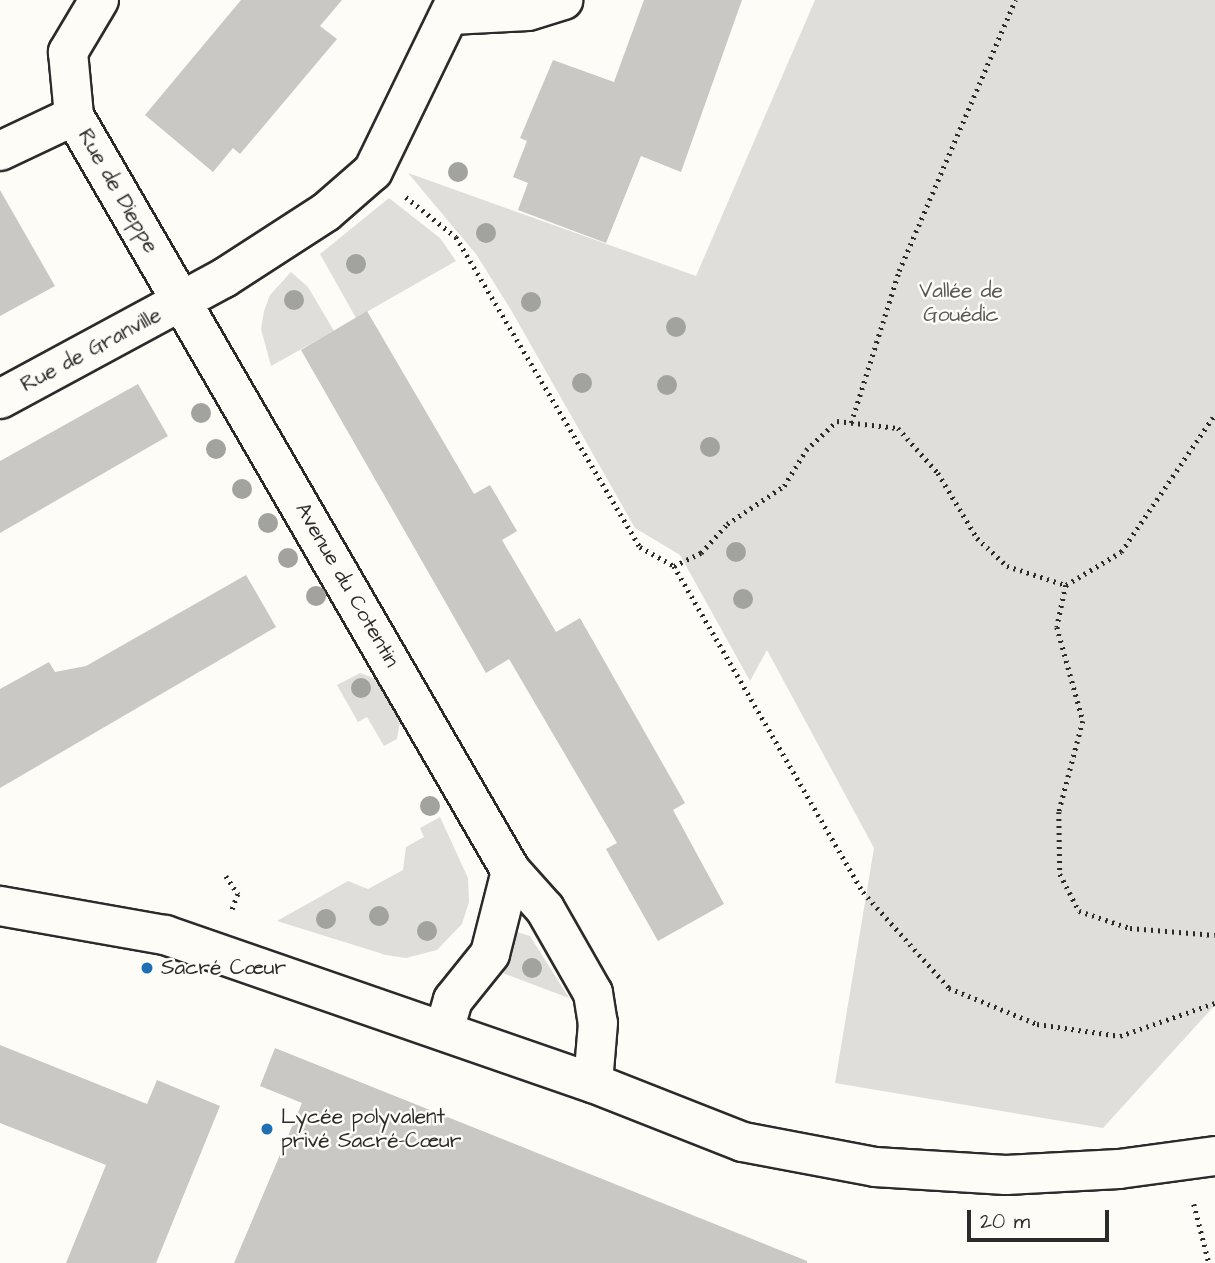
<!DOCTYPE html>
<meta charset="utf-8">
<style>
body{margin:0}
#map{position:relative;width:1215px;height:1263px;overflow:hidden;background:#fdfcf7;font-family:"Architects Daughter",sans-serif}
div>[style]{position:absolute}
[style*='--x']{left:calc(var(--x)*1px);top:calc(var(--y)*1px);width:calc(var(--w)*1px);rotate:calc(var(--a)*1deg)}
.green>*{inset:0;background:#dfdeda}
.building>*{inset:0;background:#c9c8c4}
.path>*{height:4.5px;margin-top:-2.25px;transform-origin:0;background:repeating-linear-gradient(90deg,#2b2b2b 0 2px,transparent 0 7px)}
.roads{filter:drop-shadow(2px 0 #2b2b2b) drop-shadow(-2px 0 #2b2b2b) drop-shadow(0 2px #2b2b2b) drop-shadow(0 -2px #2b2b2b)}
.minor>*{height:38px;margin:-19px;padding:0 19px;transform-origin:19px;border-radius:19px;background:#fdfcf7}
.tertiary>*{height:38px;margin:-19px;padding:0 19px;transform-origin:19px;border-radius:19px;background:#fdfcf7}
.trees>*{width:20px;height:20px;margin:-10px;border-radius:50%;background:#a2a29f}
.dots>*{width:19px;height:19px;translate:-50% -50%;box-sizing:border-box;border:4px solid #fdfcf7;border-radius:50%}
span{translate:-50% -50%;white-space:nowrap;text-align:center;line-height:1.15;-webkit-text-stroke:5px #fdfcf7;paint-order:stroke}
.street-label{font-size:21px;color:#2b2b2b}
.park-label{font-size:21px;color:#585857}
.poi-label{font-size:21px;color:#2b2b2b}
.left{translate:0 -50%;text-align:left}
.scale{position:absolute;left:967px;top:1210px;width:142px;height:32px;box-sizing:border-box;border:4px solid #2b2b2b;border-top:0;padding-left:9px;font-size:21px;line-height:24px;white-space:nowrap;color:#2b2b2b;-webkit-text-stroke:5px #fdfcf7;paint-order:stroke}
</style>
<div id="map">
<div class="green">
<div style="clip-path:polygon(815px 0,1215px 0,1215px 1005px,1103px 1128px,835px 1083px,874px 848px,767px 650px,750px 681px,680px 555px,635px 528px,511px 310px,476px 254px,408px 173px,696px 276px)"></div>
<div style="clip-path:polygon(389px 198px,440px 238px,456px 261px,356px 318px,320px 254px)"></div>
<div style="clip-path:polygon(291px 272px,308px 287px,334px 331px,271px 366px,261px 329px,264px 311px,270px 295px)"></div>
<div style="clip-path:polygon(360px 673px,381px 681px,401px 716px,397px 739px,384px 746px,367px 717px,358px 722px,337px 685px)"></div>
<div style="clip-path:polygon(440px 817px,468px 878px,469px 902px,462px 924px,437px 950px,406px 958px,386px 955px,277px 921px,348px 881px,368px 889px,403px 870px,406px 847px,424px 837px,420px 828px)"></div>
<div style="clip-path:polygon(517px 932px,530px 936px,569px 998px,503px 973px)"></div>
</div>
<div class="building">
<div style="clip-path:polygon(241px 0,342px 0,320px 26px,337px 39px,240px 154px,233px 148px,213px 172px,145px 115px)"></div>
<div style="clip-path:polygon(644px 0,742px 0,681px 172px,641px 156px,606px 243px,518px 210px,528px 183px,513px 177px,527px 141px,520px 138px,553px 60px,614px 82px)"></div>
<div style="clip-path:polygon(0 190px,55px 286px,0 316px)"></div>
<div style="clip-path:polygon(367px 311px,474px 494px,490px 485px,517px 531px,502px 540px,556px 632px,580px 618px,685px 803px,673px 810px,724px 904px,658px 941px,606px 849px,617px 843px,509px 659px,486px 673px,301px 350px)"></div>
<div style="clip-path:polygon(138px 384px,168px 436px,0 533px,0 461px)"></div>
<div style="clip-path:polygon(246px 575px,276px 627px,0 788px,0 689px,49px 662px,55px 672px,86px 666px)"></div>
<div style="clip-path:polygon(0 1045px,147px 1104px,157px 1080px,220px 1106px,156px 1263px,66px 1263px,106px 1165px,0 1123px)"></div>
<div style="clip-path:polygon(275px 1048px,807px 1261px,807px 1263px,234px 1263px,302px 1103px,260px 1086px)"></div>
</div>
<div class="path">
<div style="--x:406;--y:197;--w:64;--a:38.7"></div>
<div style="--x:456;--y:237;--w:360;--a:59.3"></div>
<div style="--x:640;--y:547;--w:39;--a:29"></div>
<div style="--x:674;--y:566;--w:377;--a:59.9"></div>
<div style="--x:863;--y:892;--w:129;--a:48.1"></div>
<div style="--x:949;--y:988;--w:95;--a:22.2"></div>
<div style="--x:1037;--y:1024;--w:84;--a:8.2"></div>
<div style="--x:1120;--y:1036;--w:101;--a:-19.2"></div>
<div style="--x:851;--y:423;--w:159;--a:-72.5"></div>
<div style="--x:899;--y:271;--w:295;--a:-66.8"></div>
<div style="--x:674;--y:566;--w:30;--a:-26"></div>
<div style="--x:701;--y:553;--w:39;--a:-48"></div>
<div style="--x:727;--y:524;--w:69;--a:-33.7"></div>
<div style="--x:784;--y:486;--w:42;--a:-58.6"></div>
<div style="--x:806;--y:450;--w:42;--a:-43.1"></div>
<div style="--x:837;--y:421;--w:61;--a:6.5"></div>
<div style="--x:898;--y:428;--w:60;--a:48.4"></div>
<div style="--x:938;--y:473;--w:76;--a:59"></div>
<div style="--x:977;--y:538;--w:41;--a:43"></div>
<div style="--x:1007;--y:566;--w:62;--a:17.9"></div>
<div style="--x:1066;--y:585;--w:43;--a:102.1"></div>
<div style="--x:1057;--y:627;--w:98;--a:74.5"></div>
<div style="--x:1083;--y:721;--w:94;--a:104.8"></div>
<div style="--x:1059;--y:812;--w:62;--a:89.1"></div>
<div style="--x:1060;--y:874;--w:42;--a:62.8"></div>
<div style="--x:1079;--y:911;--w:54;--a:18.4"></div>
<div style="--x:1130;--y:928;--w:85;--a:4.7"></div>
<div style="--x:1066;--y:585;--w:64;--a:-31"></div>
<div style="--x:1121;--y:552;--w:167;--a:-55.7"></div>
<div style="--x:226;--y:876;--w:22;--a:56"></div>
<div style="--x:238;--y:894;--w:20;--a:110"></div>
<div style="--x:1194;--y:1204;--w:61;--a:75.7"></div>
</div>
<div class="roads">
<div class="minor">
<div style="--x:99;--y:0;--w:61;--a:120.8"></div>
<div style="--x:68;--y:52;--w:64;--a:84.6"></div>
<div style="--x:74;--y:116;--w:872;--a:59.94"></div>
<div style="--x:511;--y:871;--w:51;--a:48.2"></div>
<div style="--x:545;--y:909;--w:97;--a:60.3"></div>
<div style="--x:593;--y:993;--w:30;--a:81"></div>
<div style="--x:598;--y:1023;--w:60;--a:94.8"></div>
<div style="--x:451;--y:15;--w:77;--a:-3"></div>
<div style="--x:528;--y:11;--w:37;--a:-17"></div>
<div style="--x:0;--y:151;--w:82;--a:-25.3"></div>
<div style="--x:0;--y:399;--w:255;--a:-28.4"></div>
<div style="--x:224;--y:278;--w:121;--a:-32.9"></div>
<div style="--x:326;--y:212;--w:62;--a:-41.1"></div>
<div style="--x:373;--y:171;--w:190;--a:-64.1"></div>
<div style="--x:444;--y:1031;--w:32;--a:-74"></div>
<div style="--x:453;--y:1000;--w:59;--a:-51.2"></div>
<div style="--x:490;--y:954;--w:86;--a:-75.8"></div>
</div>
<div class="tertiary">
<div style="--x:0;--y:906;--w:168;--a:10"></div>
<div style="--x:165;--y:935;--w:453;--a:19.1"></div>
<div style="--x:593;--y:1083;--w:161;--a:21.5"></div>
<div style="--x:743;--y:1142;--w:134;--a:10.7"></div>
<div style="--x:875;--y:1167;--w:131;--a:3.5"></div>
<div style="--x:1006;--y:1175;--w:113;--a:-3"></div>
<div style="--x:1119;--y:1169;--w:97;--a:-7.7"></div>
</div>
</div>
<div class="trees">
<div style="left:458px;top:172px"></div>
<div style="left:486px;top:233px"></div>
<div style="left:356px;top:264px"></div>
<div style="left:294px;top:300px"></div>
<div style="left:531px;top:302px"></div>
<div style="left:676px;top:327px"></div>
<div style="left:582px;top:383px"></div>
<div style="left:667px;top:385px"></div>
<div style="left:201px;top:413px"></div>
<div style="left:710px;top:447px"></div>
<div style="left:216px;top:449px"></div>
<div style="left:242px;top:489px"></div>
<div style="left:268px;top:523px"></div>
<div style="left:736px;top:552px"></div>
<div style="left:288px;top:558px"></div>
<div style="left:316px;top:596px"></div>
<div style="left:743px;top:599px"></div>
<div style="left:361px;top:688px"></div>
<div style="left:430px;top:806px"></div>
<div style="left:379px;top:916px"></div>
<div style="left:326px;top:919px"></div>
<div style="left:427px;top:931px"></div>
<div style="left:532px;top:968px"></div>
</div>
<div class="dots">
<div style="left:147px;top:968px;background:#1f6fb2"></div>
<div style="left:267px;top:1129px;background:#1f6fb2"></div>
</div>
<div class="street-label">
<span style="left:118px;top:191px;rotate:60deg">Rue de Dieppe</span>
<span style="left:91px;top:350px;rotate:-28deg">Rue de Granville</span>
<span style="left:347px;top:585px;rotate:60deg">Avenue du Cotentin</span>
</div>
<div class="park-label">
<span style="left:961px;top:303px">Vallée de<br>Gouédic</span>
</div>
<div class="poi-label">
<span class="left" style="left:161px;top:968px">Sacré Cœur</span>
<span class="left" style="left:281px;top:1129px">Lycée polyvalent<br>privé Sacré-Cœur</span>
</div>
<div class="scale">20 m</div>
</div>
